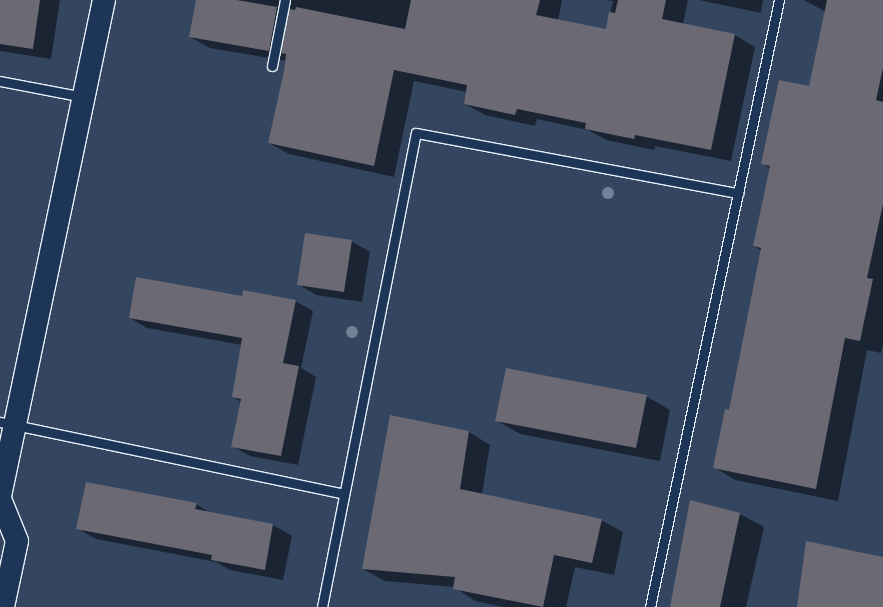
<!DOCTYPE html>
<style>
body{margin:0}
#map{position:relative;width:883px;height:607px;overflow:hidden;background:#1d3557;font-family:"Balsamiq Sans",sans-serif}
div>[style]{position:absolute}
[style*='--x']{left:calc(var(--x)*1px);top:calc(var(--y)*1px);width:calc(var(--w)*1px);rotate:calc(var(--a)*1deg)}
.built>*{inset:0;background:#344560}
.shadow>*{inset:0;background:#0007}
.building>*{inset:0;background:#6a6974}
.roads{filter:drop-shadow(1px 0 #e8f1f8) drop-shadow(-1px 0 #e8f1f8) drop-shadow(0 1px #e8f1f8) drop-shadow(0 -1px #e8f1f8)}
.service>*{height:9px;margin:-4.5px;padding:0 4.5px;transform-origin:4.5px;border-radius:4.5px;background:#1d3557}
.tertiary>*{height:22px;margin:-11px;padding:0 11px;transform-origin:11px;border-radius:11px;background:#1d3557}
.trees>*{width:12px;height:12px;margin:-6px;border-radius:50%;background:#6e8496}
span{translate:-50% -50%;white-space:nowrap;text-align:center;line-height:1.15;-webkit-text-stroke:3.5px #1d3557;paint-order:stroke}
</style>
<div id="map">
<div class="built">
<div style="clip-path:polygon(0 0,883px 0,883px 607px,0 607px)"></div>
</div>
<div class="shadow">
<div style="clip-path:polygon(0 0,60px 0,51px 59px,0 51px)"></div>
<div style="clip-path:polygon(197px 0,562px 0,558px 21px,607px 30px,613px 1px,606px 0,688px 0,683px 24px,735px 35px,755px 47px,731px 161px,655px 146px,654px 150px,606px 140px,588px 130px,537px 119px,535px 126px,485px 115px,465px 104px,467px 92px,414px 81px,394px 177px,289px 154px,269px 143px,286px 61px,210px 48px,190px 37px)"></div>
<div style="clip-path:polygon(699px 0,763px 0,761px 13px)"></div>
<div style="clip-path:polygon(804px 0,883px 0,883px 344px,881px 353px,867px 350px,838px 501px,735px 480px,714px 467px,730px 411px,762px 251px,754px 246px,770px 168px,762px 164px,810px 88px,826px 12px)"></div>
<div style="clip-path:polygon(351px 241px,370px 252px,362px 302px,316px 295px,298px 284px)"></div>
<div style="clip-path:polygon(243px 297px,295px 301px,313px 311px,301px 368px,316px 377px,298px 465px,250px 456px,232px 446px,241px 402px,233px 397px,242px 345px,147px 328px,130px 318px)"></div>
<div style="clip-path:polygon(646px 396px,670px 410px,660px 461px,520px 434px,496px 420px)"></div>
<div style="clip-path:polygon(391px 416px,469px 432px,490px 445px,482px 494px,601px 520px,623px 532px,614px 575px,575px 567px,566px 607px,504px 607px,475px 601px,454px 587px,385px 581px,363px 569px)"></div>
<div style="clip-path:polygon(691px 502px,740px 514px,764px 527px,746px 607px,671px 607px)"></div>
<div style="clip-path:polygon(196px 504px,212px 514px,273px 525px,292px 536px,283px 580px,230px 570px,216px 562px,96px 539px,77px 528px)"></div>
</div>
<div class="building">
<div style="clip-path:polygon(0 0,40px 0,33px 49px,0 44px)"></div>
<div style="clip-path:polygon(196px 0,237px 0,277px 7px,269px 51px,189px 37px)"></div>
<div style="clip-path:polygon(411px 0,540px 0,536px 15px,606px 29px,609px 12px,615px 13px,618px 0,666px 0,662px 19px,735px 34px,711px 150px,635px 135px,634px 139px,585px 129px,586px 123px,517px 109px,515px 115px,464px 104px,467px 85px,394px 70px,374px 166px,268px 143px,284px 71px,286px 54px,281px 53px,289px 9px,295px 10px,296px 7px,405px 29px)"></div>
<div style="clip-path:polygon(827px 0,883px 0,883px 68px,876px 100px,883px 102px,883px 204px,867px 278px,873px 279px,860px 341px,845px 338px,816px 489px,713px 468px,725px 409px,729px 410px,761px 248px,753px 246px,770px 166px,761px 164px,779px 80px,809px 86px)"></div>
<div style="clip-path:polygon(305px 233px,352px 240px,344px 292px,297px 285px)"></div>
<div style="clip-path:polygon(136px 277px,242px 296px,243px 290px,296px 300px,283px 363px,299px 366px,281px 456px,231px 447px,241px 399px,232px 397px,242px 338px,129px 318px)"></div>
<div style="clip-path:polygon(506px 368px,647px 395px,636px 448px,495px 421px)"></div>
<div style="clip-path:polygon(390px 415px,469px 431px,460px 489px,602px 519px,592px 563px,554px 555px,543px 607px,453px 589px,455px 577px,362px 569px)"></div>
<div style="clip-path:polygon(86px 482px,197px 503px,195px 509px,273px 524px,265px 570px,211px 560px,212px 555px,76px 529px)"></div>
<div style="clip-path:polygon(690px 500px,740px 513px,720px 607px,670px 607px)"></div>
<div style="clip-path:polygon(806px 541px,883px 557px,883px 607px,797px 607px)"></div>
</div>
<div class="roads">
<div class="service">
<div style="--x:272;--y:66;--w:67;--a:-78.9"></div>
<div style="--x:0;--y:81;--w:86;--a:10.8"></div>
<div style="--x:0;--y:422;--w:351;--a:11.8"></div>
<div style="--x:322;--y:607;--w:483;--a:-78.8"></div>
<div style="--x:416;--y:133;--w:328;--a:10.6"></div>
<div style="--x:650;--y:607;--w:621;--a:-78"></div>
</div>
<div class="tertiary">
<div style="--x:0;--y:496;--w:507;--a:-78.16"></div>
<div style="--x:0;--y:499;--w:45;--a:68"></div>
<div style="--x:17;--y:541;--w:67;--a:102"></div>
</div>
</div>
<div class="trees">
<div style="left:608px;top:193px"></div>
<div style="left:352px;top:332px"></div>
</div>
</div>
